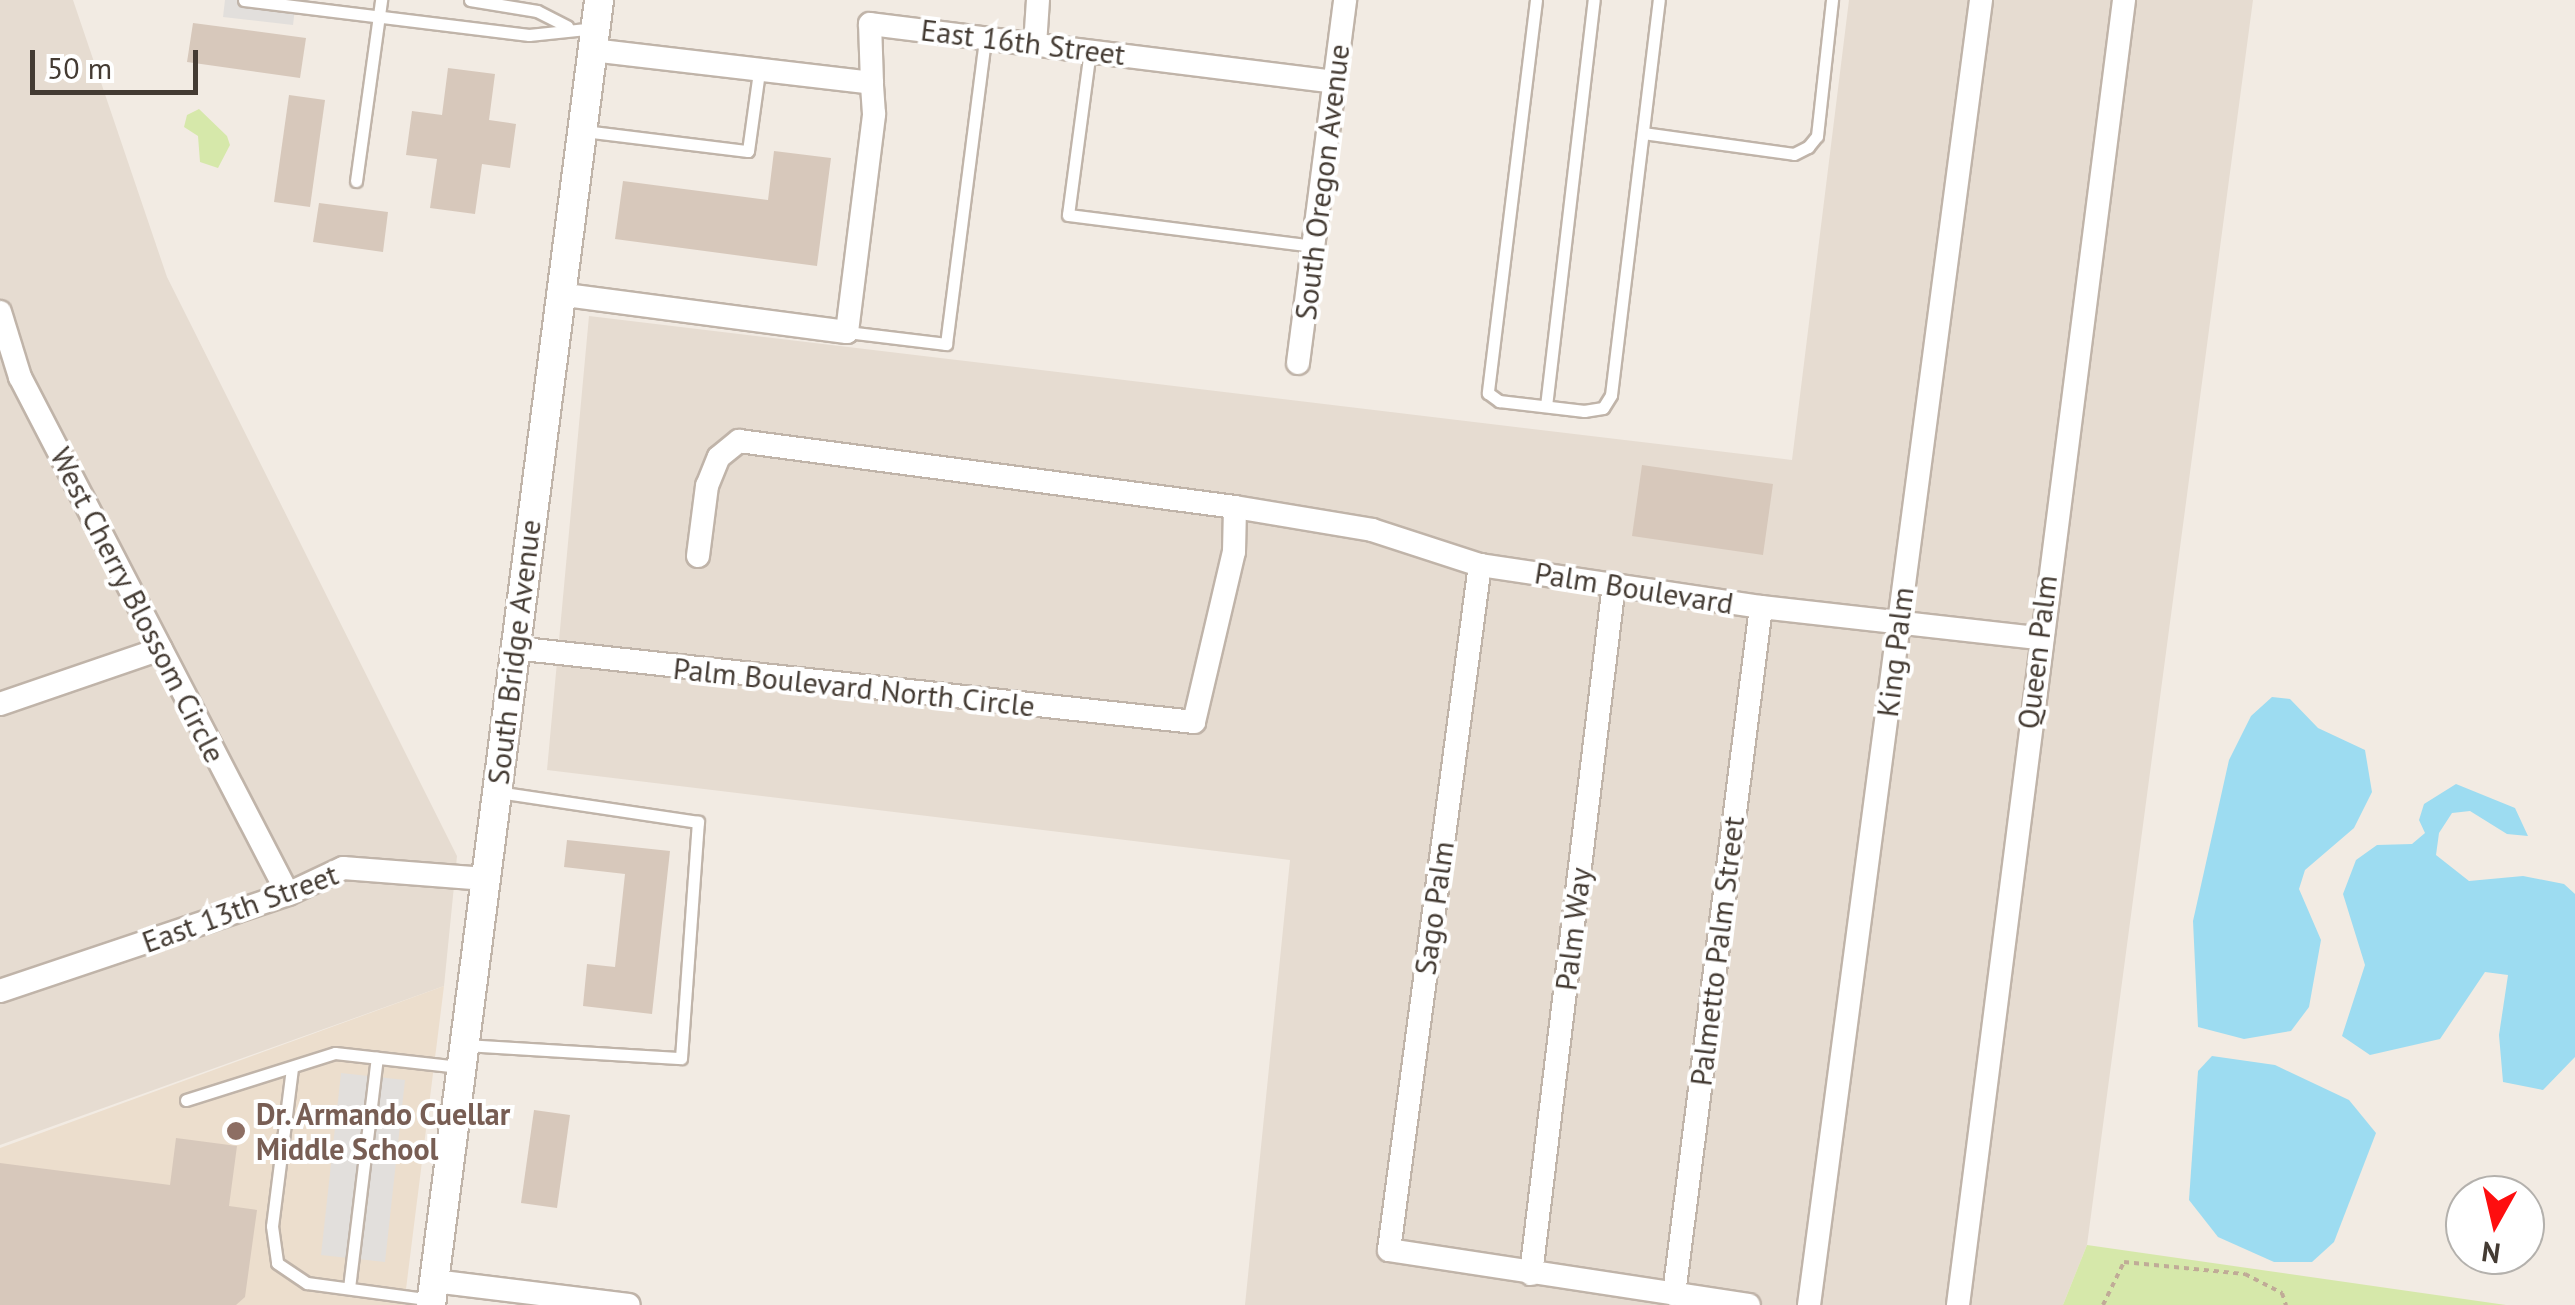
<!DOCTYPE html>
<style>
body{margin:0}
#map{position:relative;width:2575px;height:1305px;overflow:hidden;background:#f2ebe3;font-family:"PT Sans",sans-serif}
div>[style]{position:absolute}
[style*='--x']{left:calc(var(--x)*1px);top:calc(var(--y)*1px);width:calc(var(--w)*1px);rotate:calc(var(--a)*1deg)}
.residential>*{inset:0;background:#e6dcd1}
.education>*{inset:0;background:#ecdecd}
.green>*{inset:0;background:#d6e8aa}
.parking>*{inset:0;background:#e2dfdc}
.water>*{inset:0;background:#9ddcf1}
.building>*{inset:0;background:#d7c8bb}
.path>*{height:4px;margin-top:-2px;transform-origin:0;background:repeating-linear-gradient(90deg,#c0ab97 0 5px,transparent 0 10px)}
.roads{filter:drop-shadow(2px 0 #c0b4a9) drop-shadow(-2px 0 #c0b4a9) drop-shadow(0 2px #c0b4a9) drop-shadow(0 -2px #c0b4a9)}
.service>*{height:11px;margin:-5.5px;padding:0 5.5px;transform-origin:5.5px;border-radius:5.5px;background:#fff}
.minor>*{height:22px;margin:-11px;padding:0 11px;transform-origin:11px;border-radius:11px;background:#fff}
.tertiary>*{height:28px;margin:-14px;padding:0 14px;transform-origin:14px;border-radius:14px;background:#fff}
.dots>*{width:28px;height:28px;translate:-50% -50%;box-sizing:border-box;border:5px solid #fff;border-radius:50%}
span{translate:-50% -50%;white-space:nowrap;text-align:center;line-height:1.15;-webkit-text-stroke:8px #fff;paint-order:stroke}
.street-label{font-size:30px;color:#443b33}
.education-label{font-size:30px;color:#785e54;font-weight:700}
.left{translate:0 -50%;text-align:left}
.north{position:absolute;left:2445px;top:1175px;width:100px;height:100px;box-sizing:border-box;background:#fff;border:2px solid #b4b1ad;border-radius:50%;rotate:188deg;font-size:28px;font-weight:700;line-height:40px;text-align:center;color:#443b33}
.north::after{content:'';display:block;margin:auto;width:35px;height:45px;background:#fe0e0f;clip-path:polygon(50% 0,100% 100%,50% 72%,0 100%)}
.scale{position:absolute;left:30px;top:50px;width:168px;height:45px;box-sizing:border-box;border:5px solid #443b33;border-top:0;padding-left:12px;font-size:30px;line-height:35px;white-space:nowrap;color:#443b33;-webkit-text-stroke:8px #fff;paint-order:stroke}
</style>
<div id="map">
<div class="residential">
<div style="clip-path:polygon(0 0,73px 0,167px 277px,457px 856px,444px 986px,0 1145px)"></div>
<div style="clip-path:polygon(1849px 0,2253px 0,2087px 1245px,2063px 1305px,1245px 1305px,1290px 860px,547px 770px,589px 316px,1792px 460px)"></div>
</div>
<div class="education">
<div style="clip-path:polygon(444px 986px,404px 1305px,0 1305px,0 1148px)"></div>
</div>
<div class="green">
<div style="clip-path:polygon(199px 109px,227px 136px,230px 145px,218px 168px,200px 162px,198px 136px,184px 127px,187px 115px)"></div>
<div style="clip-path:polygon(2087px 1245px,2506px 1305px,2063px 1305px)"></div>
</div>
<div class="parking">
<div style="clip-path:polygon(225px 0,296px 0,293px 25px,223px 17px)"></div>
<div style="clip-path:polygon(341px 1073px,405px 1080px,385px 1262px,321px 1255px)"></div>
</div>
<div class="water">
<div style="clip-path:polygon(2272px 697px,2290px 699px,2318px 728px,2365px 750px,2372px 792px,2354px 828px,2305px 870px,2299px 889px,2321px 940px,2309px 1007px,2291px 1031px,2244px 1039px,2198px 1027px,2193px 921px,2229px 760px,2251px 716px)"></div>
<div style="clip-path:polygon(2456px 784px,2515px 808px,2528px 836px,2507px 834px,2470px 811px,2452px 813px,2439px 833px,2436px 855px,2469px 881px,2523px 876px,2564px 884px,2575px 894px,2575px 1057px,2543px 1090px,2503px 1082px,2499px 1035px,2508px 975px,2485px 972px,2440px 1039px,2370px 1055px,2342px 1036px,2365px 965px,2343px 894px,2356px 860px,2377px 845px,2412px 844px,2425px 833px,2419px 820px,2424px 804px)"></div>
<div style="clip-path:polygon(2212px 1056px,2275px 1065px,2349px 1100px,2376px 1133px,2334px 1242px,2312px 1262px,2274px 1262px,2218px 1237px,2189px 1200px,2198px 1071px)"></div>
</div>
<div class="building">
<div style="clip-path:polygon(193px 23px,306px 38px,300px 78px,187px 62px)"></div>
<div style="clip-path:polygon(448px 68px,495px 74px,489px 120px,516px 124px,510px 168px,482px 164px,475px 214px,430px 208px,437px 159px,406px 155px,412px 111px,442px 115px)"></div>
<div style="clip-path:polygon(289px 95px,325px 100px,310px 207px,274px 202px)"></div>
<div style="clip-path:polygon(774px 151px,831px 158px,817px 266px,615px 239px,623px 181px,768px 200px)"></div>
<div style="clip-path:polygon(319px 203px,388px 212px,383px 252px,313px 242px)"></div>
<div style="clip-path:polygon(1642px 465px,1773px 484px,1763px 555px,1632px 536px)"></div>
<div style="clip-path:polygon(567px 840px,670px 851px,652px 1014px,583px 1006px,587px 964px,615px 967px,625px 874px,564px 867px)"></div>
<div style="clip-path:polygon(534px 1110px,570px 1115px,557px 1208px,521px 1203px)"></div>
<div style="clip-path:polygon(176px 1138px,237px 1146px,229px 1206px,257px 1210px,245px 1297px,236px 1305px,0 1305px,0 1163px,170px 1185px)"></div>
</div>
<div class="path">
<div style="--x:2103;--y:1305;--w:48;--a:-64"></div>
<div style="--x:2124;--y:1262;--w:122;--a:5.7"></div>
<div style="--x:2245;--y:1274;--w:42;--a:27.2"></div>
<div style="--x:2282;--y:1293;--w:13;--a:72"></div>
</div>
<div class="roads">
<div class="service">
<div style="--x:244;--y:0;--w:287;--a:7"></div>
<div style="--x:529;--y:35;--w:67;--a:-6"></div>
<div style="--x:470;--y:0;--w:68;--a:9.3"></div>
<div style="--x:537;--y:11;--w:34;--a:27"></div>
<div style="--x:1536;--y:0;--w:396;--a:97"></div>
<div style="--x:1488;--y:393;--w:14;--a:36"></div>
<div style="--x:1499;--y:401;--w:86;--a:6.7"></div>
<div style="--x:1584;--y:411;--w:19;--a:-9"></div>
<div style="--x:1603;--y:408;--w:15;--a:-58"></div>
<div style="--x:1611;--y:395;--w:398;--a:-83.1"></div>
<div style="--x:1090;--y:50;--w:166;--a:97.6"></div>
<div style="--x:1068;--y:215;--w:246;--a:7.2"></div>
<div style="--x:584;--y:131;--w:165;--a:7"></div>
<div style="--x:748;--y:151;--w:80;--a:-82.1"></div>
<div style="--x:1643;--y:133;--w:152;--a:7.9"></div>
<div style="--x:1794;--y:154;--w:16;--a:-27"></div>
<div style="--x:1808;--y:147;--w:14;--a:-51"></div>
<div style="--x:1817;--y:136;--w:137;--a:-83.7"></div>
<div style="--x:356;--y:181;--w:183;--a:-82.1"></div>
<div style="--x:847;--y:332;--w:100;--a:6.9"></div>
<div style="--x:946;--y:344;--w:307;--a:-82.7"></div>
<div style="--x:1546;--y:406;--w:409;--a:-83.3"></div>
<div style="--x:466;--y:1045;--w:215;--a:3.5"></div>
<div style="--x:681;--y:1058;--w:237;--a:-85.9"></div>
<div style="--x:698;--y:822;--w:203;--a:-171.5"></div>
<div style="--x:292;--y:1068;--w:159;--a:97.2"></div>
<div style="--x:272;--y:1226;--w:37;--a:82"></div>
<div style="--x:277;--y:1263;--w:36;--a:34"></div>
<div style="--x:307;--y:1283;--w:126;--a:7.7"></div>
<div style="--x:186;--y:1100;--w:156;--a:-17.5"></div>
<div style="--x:335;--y:1053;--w:125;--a:6.4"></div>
<div style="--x:349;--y:1288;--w:232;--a:-83.1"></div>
</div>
<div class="minor">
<div style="--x:1035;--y:45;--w:45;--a:-86.2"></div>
<div style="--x:592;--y:50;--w:282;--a:6.7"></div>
<div style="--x:872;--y:83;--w:59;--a:-91.9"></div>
<div style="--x:870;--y:24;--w:469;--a:7.1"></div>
<div style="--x:558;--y:294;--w:291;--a:7.5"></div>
<div style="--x:847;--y:332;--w:220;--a:-82.9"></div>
<div style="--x:874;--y:114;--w:31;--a:-94"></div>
<div style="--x:0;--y:312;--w:68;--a:72.9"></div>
<div style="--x:20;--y:377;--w:582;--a:62.6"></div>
<div style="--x:1298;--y:363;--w:366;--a:-82.6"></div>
<div style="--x:698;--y:556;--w:71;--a:-82.7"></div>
<div style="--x:707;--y:486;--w:31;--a:-68"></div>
<div style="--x:719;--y:457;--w:26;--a:-39"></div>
<div style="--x:739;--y:441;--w:500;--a:7.58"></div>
<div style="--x:1235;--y:507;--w:139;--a:9.5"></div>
<div style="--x:1372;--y:530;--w:114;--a:18"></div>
<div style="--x:1480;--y:565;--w:284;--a:8.5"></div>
<div style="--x:1761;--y:607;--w:279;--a:6.4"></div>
<div style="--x:1480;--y:565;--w:691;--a:97.57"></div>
<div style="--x:1389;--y:1250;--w:364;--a:8.7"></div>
<div style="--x:514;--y:648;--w:684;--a:6.21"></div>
<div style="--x:1194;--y:722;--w:175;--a:-76.8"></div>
<div style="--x:1234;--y:552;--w:45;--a:-88.7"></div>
<div style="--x:0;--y:704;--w:170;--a:-18.9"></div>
<div style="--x:0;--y:991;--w:304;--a:-18.6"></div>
<div style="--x:288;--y:894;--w:61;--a:-25.3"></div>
<div style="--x:343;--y:868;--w:143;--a:4.4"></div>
<div style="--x:1531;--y:1274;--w:695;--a:-83.14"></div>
<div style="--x:434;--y:1281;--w:196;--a:7"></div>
<div style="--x:1674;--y:1294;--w:692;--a:-82.78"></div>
<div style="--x:1809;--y:1305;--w:1316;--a:-82.49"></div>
<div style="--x:1958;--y:1305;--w:1316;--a:-82.75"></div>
</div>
<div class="tertiary">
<div style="--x:431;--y:1305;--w:1316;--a:-82.66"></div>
</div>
</div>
<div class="dots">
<div style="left:236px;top:1131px;background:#8d6e63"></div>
</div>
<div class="street-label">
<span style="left:1023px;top:42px;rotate:7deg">East 16th Street</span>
<span style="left:1322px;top:182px;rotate:-83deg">South Oregon Avenue</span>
<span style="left:1634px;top:588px;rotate:9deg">Palm Boulevard</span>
<span style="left:138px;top:605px;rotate:63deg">West Cherry Blossom Circle</span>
<span style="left:514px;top:652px;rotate:-83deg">South Bridge Avenue</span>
<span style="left:1895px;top:652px;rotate:-83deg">King Palm</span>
<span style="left:2037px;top:652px;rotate:-83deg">Queen Palm</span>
<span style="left:854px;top:687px;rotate:6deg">Palm Boulevard North Circle</span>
<span style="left:240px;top:908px;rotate:-20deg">East 13th Street</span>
<span style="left:1434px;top:908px;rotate:-82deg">Sago Palm</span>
<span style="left:1573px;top:929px;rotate:-83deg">Palm Way</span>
<span style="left:1717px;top:951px;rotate:-83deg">Palmetto Palm Street</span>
</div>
<div class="education-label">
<span class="left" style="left:256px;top:1131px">Dr. Armando Cuellar<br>Middle School</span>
</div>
<div class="north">N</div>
<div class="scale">50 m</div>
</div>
